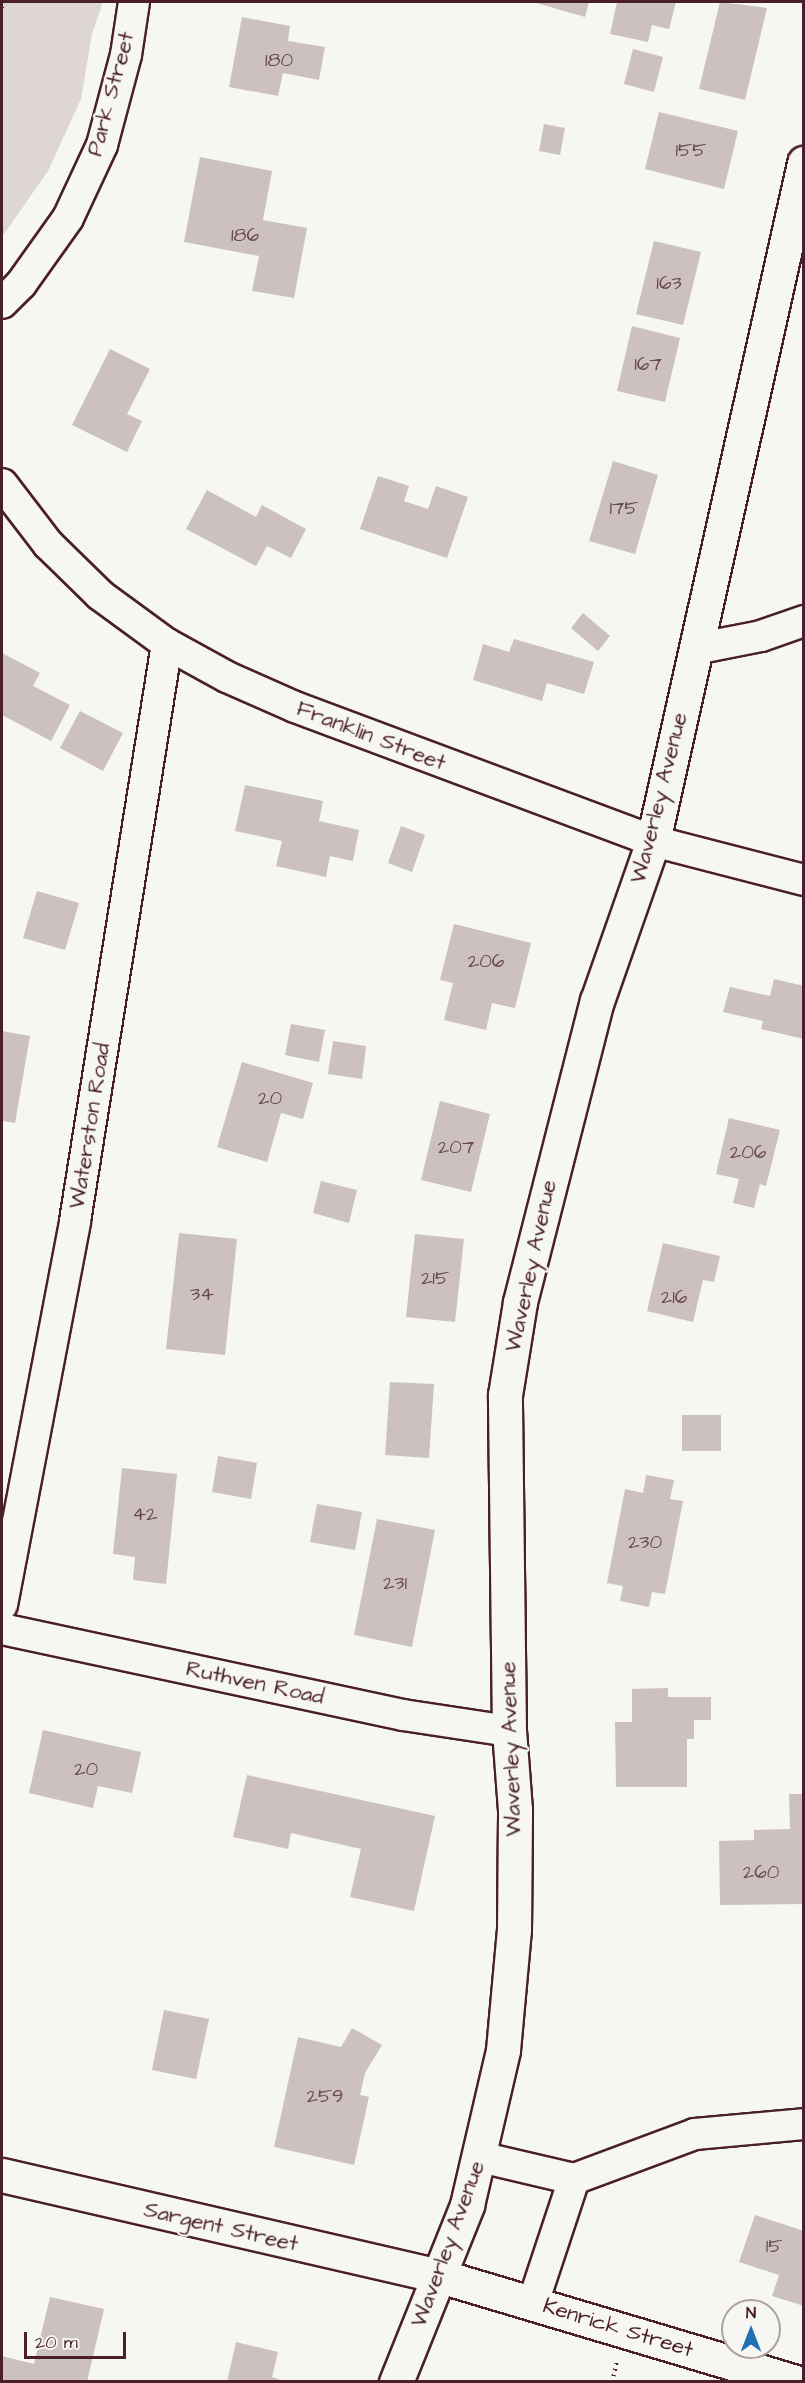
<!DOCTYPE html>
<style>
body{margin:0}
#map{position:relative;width:805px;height:2383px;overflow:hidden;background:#f6f6f2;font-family:"Architects Daughter",sans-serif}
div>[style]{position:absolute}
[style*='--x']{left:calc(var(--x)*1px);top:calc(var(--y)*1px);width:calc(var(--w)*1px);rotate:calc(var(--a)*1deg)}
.green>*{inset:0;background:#ddd6d5}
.building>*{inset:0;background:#ccc1c0}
.path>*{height:4px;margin-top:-2px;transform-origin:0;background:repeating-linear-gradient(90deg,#4a1f2b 0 1.5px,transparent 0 6px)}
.roads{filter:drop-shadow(2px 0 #4a1f2b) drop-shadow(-2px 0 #4a1f2b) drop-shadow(0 2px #4a1f2b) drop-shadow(0 -2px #4a1f2b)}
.minor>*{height:30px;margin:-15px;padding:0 15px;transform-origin:15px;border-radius:15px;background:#f6f6f2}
.tertiary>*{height:33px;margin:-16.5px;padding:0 16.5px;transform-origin:16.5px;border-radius:16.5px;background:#f6f6f2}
span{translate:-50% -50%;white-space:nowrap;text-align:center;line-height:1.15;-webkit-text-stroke:4.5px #f6f6f2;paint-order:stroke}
.number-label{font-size:20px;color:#6a4850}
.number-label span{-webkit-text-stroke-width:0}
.street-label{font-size:22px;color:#4a1f2b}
.frame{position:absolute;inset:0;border:3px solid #4a1f2b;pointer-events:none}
.north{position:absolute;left:721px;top:2299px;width:60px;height:60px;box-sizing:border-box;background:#f6f6f2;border:2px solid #b1a0a2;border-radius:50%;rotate:0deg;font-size:16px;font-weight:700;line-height:24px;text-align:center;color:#4a1f2b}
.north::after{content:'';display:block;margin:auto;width:21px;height:27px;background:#1f6fb2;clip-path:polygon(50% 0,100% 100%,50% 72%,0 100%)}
.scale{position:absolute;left:24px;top:2332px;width:102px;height:27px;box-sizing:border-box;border:3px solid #4a1f2b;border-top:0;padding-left:8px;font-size:18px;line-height:21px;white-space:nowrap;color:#4a1f2b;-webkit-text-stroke:4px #f6f6f2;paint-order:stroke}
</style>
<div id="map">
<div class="green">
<div style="clip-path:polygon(2px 2px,103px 2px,92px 34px,81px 99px,48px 171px,2px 237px)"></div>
</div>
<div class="building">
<div style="clip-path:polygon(533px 2px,589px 2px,585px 17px)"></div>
<div style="clip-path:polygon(617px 2px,676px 2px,669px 29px,652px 25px,648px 42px,610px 34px)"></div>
<div style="clip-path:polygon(720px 2px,767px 8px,745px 100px,699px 89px)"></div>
<div style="clip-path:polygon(242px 17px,290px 26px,288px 41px,325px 47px,319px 80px,283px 73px,278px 96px,229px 87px)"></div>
<div style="clip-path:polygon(633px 49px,663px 57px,654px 92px,624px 84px)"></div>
<div style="clip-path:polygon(659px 112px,738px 131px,724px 189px,645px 169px)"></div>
<div style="clip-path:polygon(544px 124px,565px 128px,560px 155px,539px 151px)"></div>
<div style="clip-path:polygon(200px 157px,272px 171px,263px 220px,307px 228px,294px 298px,252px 291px,259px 256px,184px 242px)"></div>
<div style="clip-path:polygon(654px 241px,701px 252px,683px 325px,636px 314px)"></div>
<div style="clip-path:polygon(632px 326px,680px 338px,665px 402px,617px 391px)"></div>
<div style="clip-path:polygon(110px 349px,150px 369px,127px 414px,142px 421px,127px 452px,72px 425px)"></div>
<div style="clip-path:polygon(613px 461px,658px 475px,635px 554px,589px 541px)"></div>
<div style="clip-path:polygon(378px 476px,409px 486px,404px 501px,428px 509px,436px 486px,468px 497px,447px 558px,360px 529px)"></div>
<div style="clip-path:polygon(207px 490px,256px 517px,262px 505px,306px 529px,291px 558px,267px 546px,256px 566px,186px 529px)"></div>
<div style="clip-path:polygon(583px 613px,610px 636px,598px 651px,571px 628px)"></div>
<div style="clip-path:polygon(514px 639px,594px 662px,584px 694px,547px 683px,542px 701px,473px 680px,483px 644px,509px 652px)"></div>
<div style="clip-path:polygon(2px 653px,40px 673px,33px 686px,70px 705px,51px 741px,2px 715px)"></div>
<div style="clip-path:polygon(80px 711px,123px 733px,103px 771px,60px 748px)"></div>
<div style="clip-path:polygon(245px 785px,323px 801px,319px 821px,359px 830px,353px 861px,330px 856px,326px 877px,276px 866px,282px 841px,235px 831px)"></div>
<div style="clip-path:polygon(401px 826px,425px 835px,412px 872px,388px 863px)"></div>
<div style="clip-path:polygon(37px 891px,79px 903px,65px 950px,23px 938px)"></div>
<div style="clip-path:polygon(454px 924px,531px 943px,515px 1008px,492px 1003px,486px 1030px,444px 1020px,453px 983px,440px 980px)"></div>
<div style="clip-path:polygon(774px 979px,804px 986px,804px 1039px,761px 1029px,763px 1021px,723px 1012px,730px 987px,770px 996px)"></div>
<div style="clip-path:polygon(291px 1024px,325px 1030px,319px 1062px,285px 1055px)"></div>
<div style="clip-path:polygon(2px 1031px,30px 1036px,15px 1123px,2px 1121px)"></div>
<div style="clip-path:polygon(333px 1041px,366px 1046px,362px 1079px,328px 1074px)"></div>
<div style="clip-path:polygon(242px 1062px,313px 1083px,303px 1119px,281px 1113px,267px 1162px,217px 1147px)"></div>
<div style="clip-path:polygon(440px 1101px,490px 1114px,471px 1192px,421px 1180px)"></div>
<div style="clip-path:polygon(729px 1118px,780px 1130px,766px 1186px,760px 1184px,754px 1208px,733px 1203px,739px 1179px,716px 1174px)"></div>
<div style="clip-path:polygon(321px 1181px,357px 1190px,349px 1223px,313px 1213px)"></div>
<div style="clip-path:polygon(179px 1233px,237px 1239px,225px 1355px,166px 1349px)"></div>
<div style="clip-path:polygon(415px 1234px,464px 1239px,455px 1322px,406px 1317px)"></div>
<div style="clip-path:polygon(663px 1243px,720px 1256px,714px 1282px,703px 1280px,693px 1322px,647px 1311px)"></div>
<div style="clip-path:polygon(390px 1382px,434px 1384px,429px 1458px,385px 1455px)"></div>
<div style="clip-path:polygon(682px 1415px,721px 1415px,721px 1451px,682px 1451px)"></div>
<div style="clip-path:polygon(218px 1456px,257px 1463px,251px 1499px,212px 1492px)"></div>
<div style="clip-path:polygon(122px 1468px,177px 1474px,166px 1584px,133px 1580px,135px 1557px,113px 1554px)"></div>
<div style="clip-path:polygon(646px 1475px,674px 1480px,670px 1499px,683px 1501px,665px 1594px,652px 1592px,649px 1607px,620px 1601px,623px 1586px,607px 1583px,625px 1489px,643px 1493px)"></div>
<div style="clip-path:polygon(317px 1504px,362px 1512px,355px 1550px,310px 1542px)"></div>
<div style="clip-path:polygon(377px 1519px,435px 1530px,412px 1647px,354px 1635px)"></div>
<div style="clip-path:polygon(668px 1688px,668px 1697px,711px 1697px,711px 1720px,694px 1720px,694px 1739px,687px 1739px,687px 1787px,616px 1787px,615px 1722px,632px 1722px,632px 1689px)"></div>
<div style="clip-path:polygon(43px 1730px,141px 1752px,132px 1793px,98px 1786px,93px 1808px,29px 1793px)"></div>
<div style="clip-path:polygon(247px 1775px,435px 1816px,414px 1911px,350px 1897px,361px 1849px,291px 1833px,288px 1849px,233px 1837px)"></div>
<div style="clip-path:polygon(789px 1794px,804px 1794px,804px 1904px,720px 1905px,719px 1841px,754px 1840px,754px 1830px,790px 1829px)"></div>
<div style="clip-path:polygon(164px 2010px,209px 2019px,196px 2079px,152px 2070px)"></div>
<div style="clip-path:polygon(352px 2028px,382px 2045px,365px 2073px,360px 2095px,369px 2097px,354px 2165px,274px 2147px,298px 2037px,341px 2047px)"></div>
<div style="clip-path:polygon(755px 2215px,804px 2231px,804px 2306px,772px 2296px,779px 2275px,739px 2262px)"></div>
<div style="clip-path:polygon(50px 2297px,104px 2309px,87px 2382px,2px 2382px,2px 2356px,34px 2364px)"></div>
<div style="clip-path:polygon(236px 2342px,278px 2352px,272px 2377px,286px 2382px,227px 2382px)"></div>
</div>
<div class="path">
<div style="--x:2;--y:8;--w:6;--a:-81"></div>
<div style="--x:612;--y:2382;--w:21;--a:-76"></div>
</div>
<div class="roads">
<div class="minor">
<div style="--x:2;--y:303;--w:27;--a:-45"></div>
<div style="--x:21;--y:284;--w:81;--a:-54.5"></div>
<div style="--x:68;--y:218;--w:81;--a:-65"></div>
<div style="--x:102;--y:145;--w:93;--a:-75.1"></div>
<div style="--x:126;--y:55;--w:54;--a:-81.4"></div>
<div style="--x:2;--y:484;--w:76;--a:52.5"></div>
<div style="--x:48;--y:544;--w:73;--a:44.4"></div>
<div style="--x:100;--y:595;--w:83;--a:36.2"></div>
<div style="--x:167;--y:644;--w:68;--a:28.8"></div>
<div style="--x:227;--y:677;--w:74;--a:23.8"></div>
<div style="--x:295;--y:707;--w:382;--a:20.5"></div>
<div style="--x:653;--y:841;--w:156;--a:14.5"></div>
<div style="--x:695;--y:649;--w:67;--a:-11.1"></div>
<div style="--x:761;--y:636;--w:46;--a:-19.2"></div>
<div style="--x:2;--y:1605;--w:391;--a:-79.2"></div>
<div style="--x:75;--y:1221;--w:584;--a:-80.94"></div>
<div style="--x:2;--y:1629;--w:410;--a:12.1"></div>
<div style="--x:403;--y:1715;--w:107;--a:8.6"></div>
<div style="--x:480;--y:2157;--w:97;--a:13.2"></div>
<div style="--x:574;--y:2179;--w:129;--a:-20.4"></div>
<div style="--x:695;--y:2134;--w:109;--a:-5.2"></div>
<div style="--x:533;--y:2303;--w:131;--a:-71.7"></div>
</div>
<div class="tertiary">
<div style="--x:2;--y:2175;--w:449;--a:13"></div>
<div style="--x:440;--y:2276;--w:370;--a:16.6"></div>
<div style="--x:396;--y:2382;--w:191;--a:-68.1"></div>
<div style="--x:467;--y:2205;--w:159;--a:-76.9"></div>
<div style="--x:503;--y:2050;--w:121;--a:-84.8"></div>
<div style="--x:514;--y:1930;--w:120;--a:-89.5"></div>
<div style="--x:515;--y:1810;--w:79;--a:-94.3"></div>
<div style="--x:509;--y:1731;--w:336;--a:-90.7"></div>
<div style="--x:505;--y:1395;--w:94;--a:-80.8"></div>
<div style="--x:520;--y:1302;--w:311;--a:-75.7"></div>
<div style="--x:597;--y:1001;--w:170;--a:-70.7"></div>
<div style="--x:653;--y:841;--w:695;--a:-77.44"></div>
</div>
</div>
<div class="number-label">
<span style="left:279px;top:60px">180</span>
<span style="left:691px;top:150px">155</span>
<span style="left:245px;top:235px">186</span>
<span style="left:669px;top:283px">163</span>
<span style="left:648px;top:364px">167</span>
<span style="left:624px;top:508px">175</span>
<span style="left:486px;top:961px">206</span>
<span style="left:270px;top:1098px">20</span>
<span style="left:456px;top:1147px">207</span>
<span style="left:748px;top:1152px">206</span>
<span style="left:435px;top:1278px">215</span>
<span style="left:202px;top:1294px">34</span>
<span style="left:674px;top:1297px">216</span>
<span style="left:145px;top:1514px">42</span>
<span style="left:645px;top:1542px">230</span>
<span style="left:395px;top:1583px">231</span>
<span style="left:86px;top:1769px">20</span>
<span style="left:761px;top:1872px">260</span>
<span style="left:325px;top:2096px">259</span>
<span style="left:774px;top:2246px">15</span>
</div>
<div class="street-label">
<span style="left:111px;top:94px;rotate:-75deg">Park Street</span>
<span style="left:371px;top:736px;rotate:21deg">Franklin Street</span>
<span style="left:659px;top:798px;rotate:-76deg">Waverley Avenue</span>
<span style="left:90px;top:1126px;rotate:-81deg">Waterston Road</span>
<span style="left:531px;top:1266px;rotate:-78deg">Waverley Avenue</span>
<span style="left:255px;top:1683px;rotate:12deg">Ruthven Road</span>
<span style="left:511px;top:1749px;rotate:-92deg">Waverley Avenue</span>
<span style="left:221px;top:2227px;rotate:13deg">Sargent Street</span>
<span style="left:448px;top:2244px;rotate:-70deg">Waverley Avenue</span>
<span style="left:618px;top:2328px;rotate:17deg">Kenrick Street</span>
</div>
<div class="frame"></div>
<div class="north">N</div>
<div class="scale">20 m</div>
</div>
